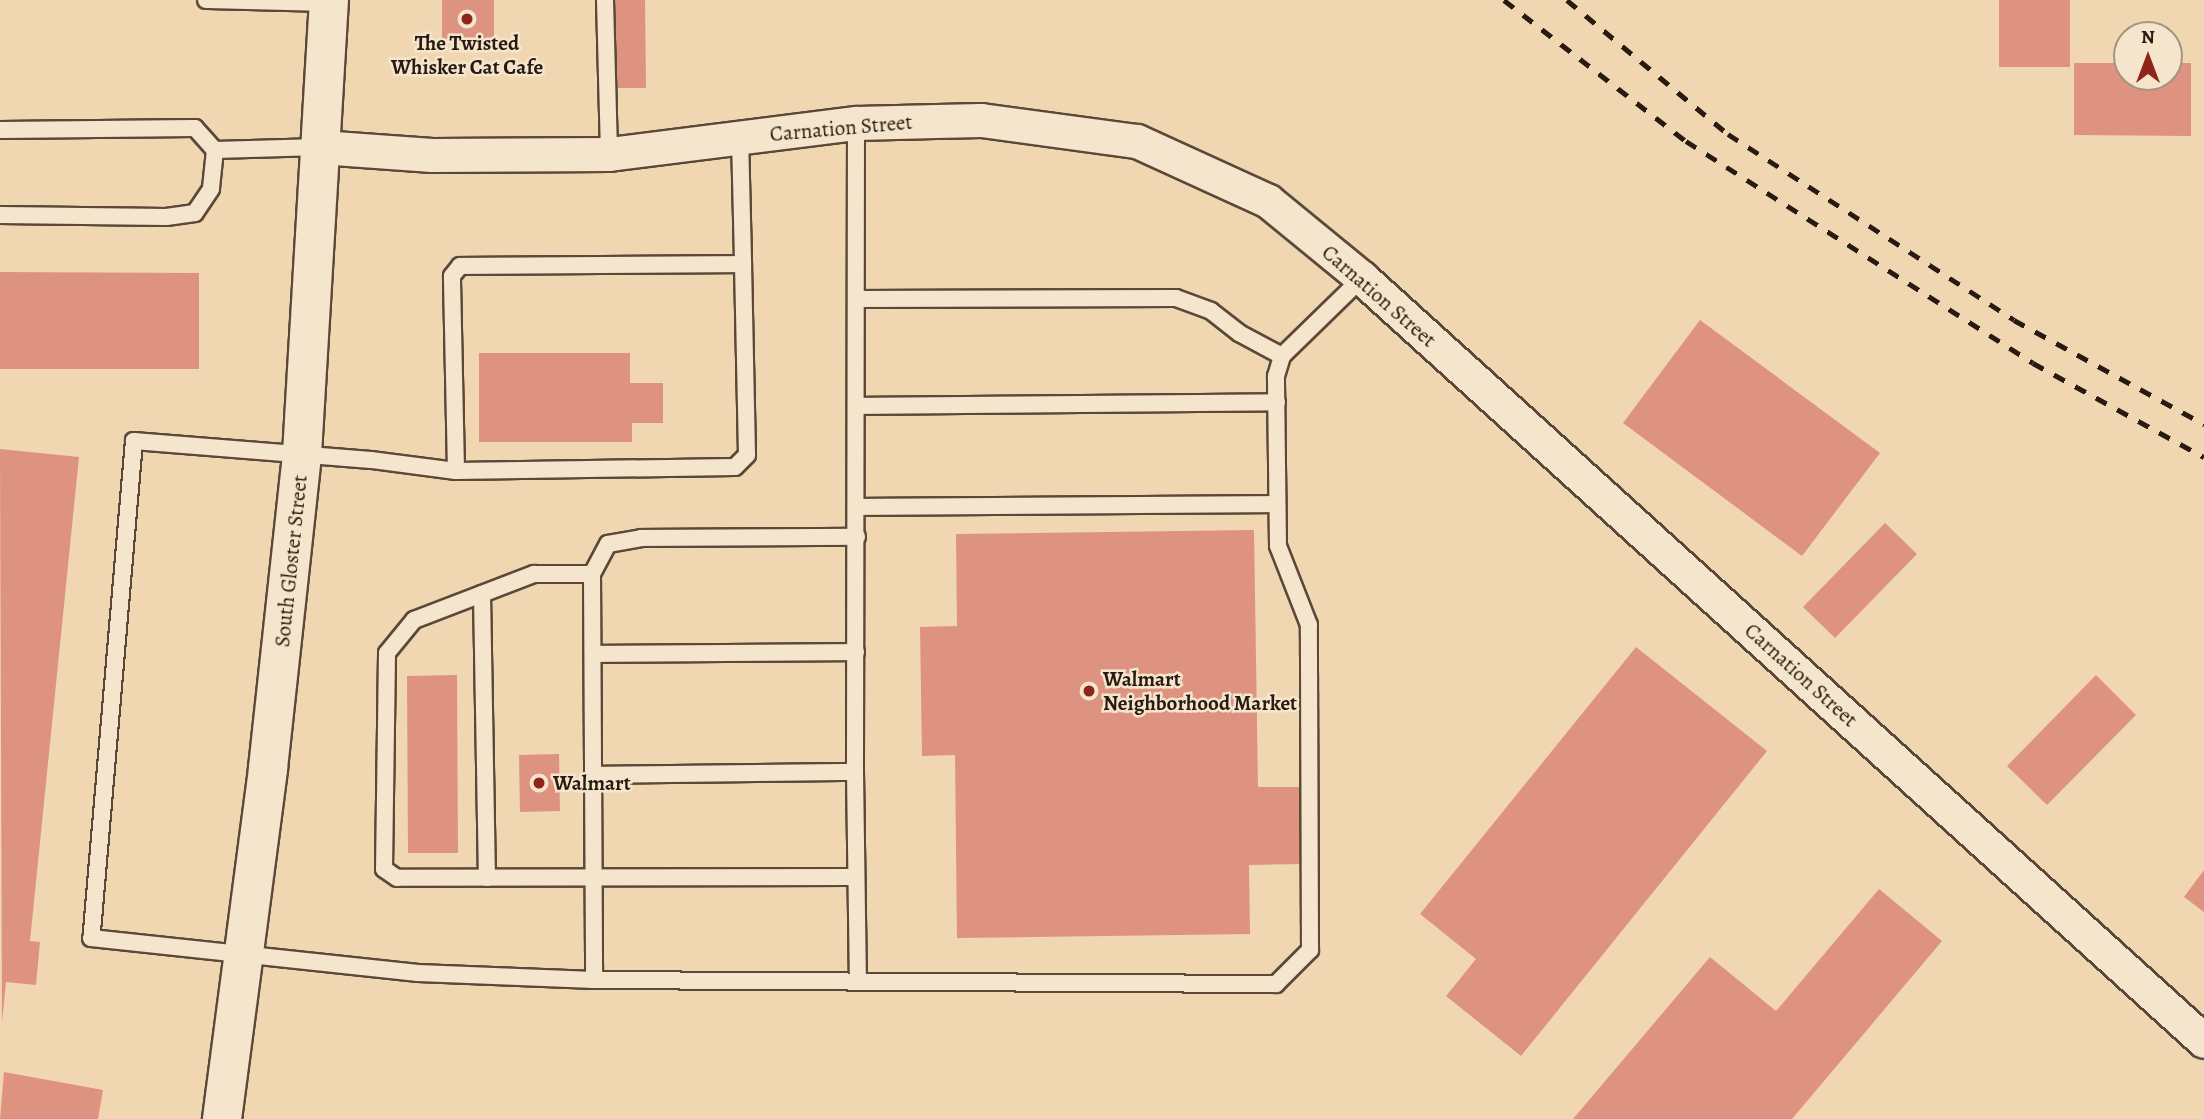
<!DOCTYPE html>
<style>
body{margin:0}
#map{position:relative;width:2204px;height:1119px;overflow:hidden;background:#f0d7b1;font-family:Alegreya,serif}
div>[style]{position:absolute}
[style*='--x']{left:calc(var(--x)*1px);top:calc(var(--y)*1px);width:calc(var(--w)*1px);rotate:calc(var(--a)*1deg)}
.building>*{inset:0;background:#dd9380}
.roads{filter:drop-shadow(2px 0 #5a4939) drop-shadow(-2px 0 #5a4939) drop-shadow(0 2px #5a4939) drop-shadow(0 -2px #5a4939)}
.service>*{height:16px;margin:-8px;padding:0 8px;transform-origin:8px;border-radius:8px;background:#f5e5cc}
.minor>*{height:33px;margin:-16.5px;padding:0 16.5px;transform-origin:16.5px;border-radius:16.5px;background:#f5e5cc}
.secondary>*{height:38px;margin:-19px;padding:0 19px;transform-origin:19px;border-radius:19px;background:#f5e5cc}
.rail>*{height:5px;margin-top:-2.5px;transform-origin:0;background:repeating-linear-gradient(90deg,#281a11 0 12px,transparent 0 24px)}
.dots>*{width:19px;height:19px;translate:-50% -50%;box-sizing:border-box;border:4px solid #f5e5cc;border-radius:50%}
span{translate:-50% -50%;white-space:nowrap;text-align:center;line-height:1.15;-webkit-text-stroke:5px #f5e5cc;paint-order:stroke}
.poi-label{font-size:21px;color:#281a11;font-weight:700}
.left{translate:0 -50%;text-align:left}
.street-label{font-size:21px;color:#281a11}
.north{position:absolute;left:2113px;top:21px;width:70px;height:70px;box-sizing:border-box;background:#f5e5cc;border:2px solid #a39481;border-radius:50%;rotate:0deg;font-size:19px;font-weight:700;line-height:28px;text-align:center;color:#281a11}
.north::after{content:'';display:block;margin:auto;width:24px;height:32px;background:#8f2418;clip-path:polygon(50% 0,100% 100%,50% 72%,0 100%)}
</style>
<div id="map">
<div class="building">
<div style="clip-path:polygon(442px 0,494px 0,494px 39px,442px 39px)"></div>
<div style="clip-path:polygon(605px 0,645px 0,646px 88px,606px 88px)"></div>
<div style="clip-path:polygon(1999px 0,2070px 0,2070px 67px,1999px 67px)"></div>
<div style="clip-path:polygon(2074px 63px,2127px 63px,2127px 77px,2169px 77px,2169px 63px,2191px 63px,2191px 136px,2074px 135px)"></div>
<div style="clip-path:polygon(0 272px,199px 273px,199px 369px,0 369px)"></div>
<div style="clip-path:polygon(1700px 320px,1880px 453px,1802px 556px,1623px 423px)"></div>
<div style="clip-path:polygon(479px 353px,630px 353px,630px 383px,663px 383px,663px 423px,632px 423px,632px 442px,479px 442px)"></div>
<div style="clip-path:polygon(0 449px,79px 457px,30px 941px,40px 942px,36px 985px,6px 982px,2px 1023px)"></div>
<div style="clip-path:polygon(1885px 523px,1917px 554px,1835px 638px,1803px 607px)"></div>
<div style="clip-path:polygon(1254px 530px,1258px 787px,1303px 787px,1304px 864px,1249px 865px,1250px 934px,957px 938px,955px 755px,922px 756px,920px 627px,957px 626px,956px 534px)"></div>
<div style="clip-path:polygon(1636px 647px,1767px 751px,1521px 1056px,1446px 996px,1476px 959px,1420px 914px)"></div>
<div style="clip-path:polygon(457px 675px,458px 853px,408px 853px,407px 676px)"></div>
<div style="clip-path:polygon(2096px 675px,2136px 715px,2047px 805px,2007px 766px)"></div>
<div style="clip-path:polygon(559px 754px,560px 811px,520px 812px,519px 755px)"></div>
<div style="clip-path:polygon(2204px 870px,2204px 912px,2184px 897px)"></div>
<div style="clip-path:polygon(1879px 889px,1942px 941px,1792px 1119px,1573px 1119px,1710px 957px,1776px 1011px)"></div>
<div style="clip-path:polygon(4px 1072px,103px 1090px,98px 1119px,0 1119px)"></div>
</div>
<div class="roads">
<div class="service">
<div style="--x:206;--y:0;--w:123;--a:1.4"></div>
<div style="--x:605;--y:0;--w:154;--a:88.5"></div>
<div style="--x:856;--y:123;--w:649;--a:90.09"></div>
<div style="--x:855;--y:772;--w:208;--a:89.2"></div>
<div style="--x:0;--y:130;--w:195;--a:-0.6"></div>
<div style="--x:195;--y:128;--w:30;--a:48"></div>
<div style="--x:215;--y:150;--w:39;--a:96"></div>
<div style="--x:211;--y:189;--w:29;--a:124"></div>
<div style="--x:195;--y:213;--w:29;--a:172"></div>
<div style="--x:166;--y:217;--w:166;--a:-179.3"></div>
<div style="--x:740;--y:137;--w:127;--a:88.6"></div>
<div style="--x:215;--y:150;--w:105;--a:-1.6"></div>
<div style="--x:856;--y:299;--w:320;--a:-0.2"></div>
<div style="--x:1176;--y:298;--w:37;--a:20"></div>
<div style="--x:1211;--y:311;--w:36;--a:38"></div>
<div style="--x:1239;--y:333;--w:49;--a:28.1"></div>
<div style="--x:857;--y:406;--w:420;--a:-0.5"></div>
<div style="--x:456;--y:471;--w:195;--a:-91.2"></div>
<div style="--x:452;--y:276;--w:13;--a:-51"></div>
<div style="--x:460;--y:266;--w:283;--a:-0.4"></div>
<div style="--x:743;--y:264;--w:191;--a:88.8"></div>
<div style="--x:747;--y:455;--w:17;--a:135"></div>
<div style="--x:735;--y:467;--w:279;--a:179.2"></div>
<div style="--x:456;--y:471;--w:86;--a:-172.6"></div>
<div style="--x:371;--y:460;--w:238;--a:-175.4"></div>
<div style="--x:134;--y:441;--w:499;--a:94.9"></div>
<div style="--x:91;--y:938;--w:329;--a:6.1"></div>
<div style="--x:418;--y:973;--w:176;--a:2.3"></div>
<div style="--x:594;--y:980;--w:682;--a:0.34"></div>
<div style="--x:1276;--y:984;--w:48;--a:-45"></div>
<div style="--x:1310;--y:950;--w:325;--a:-90.2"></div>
<div style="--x:1309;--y:625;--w:85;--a:-111.4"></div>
<div style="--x:1278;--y:546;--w:170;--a:-90.7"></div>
<div style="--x:1276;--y:376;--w:21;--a:-73"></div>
<div style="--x:1282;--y:356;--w:112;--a:-44.3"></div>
<div style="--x:857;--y:507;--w:420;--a:-0.4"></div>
<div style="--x:592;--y:574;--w:406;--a:89.7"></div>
<div style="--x:482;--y:594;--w:284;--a:89"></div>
<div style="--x:593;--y:654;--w:263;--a:-0.4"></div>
<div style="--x:594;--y:775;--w:261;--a:-0.7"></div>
<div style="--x:856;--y:877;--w:459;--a:179.9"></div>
<div style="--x:397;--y:878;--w:16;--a:-145"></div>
<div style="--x:384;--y:869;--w:216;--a:-89.2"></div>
<div style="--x:387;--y:653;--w:43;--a:-50.7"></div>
<div style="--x:414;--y:620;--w:129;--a:-21"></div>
<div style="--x:534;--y:574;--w:58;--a:0"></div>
<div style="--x:592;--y:574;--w:34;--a:-62"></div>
<div style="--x:608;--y:544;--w:34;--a:-10"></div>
<div style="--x:641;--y:538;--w:216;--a:-0.3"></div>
</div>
<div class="minor">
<div style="--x:320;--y:147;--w:112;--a:4.1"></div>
<div style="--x:432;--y:155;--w:177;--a:-0.3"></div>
<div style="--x:609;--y:154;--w:249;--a:-7.2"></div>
<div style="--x:856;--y:123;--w:125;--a:-1.4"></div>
<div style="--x:981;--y:120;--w:157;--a:7.7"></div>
<div style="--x:1137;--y:141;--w:144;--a:24.6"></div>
<div style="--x:1268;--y:201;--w:122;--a:39.3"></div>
<div style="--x:1362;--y:278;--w:1136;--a:42.18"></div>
</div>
<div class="secondary">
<div style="--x:222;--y:1119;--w:354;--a:-82.5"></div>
<div style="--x:268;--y:768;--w:316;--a:-83.8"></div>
<div style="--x:302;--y:454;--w:455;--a:-86.6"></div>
</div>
</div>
<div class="rail">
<div style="--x:1504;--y:0;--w:230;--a:37.8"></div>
<div style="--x:1686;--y:141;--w:412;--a:32.6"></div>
<div style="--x:2033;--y:363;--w:195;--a:28.8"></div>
<div style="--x:1567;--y:0;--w:209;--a:39.8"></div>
<div style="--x:1728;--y:134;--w:341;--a:33"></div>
<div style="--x:2014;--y:320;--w:217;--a:28.7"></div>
</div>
<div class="dots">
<div style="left:467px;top:19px;background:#8f2418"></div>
<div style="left:1089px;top:691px;background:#8f2418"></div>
<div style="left:539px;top:783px;background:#8f2418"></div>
</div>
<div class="poi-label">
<span style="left:467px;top:55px">The Twisted<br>Whisker Cat Cafe</span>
<span class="left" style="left:1103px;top:691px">Walmart<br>Neighborhood Market</span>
<span class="left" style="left:553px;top:783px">Walmart</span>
</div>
<div class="street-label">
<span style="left:841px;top:128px;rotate:-5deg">Carnation Street</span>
<span style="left:1379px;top:296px;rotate:41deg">Carnation Street</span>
<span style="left:291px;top:561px;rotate:-84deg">South Gloster Street</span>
<span style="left:1801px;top:675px;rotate:42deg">Carnation Street</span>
</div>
<div class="north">N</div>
</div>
